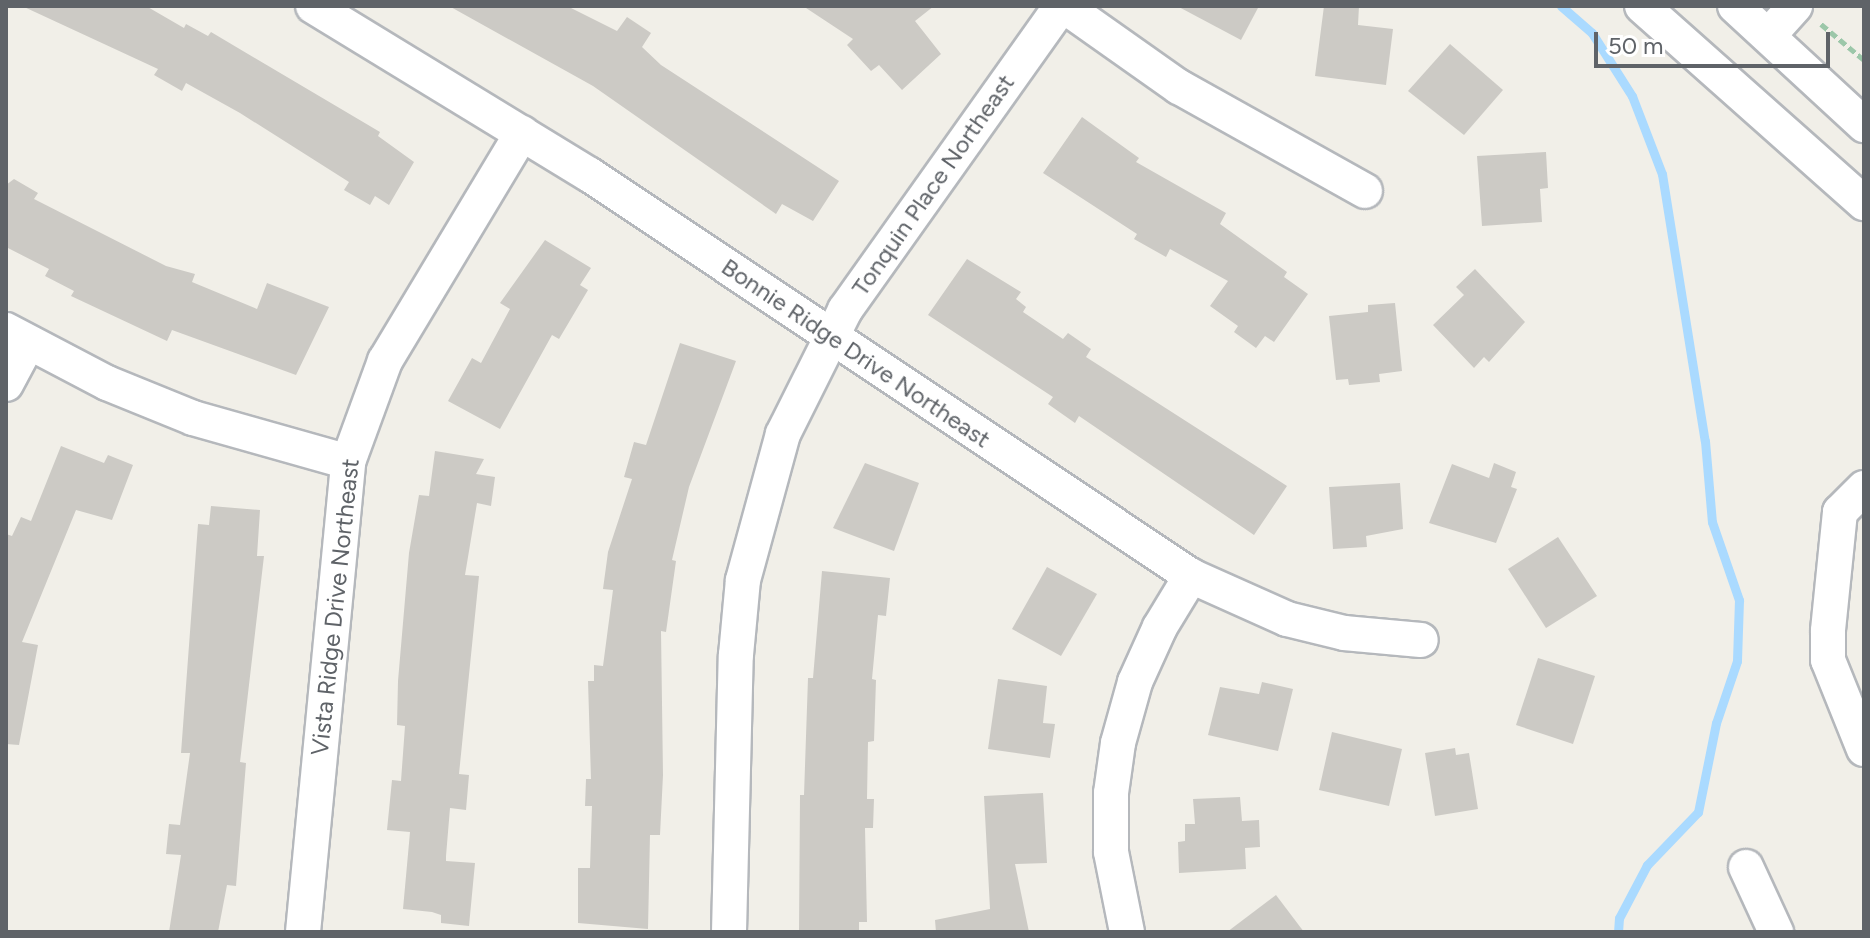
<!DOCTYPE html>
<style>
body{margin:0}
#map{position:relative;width:1870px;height:938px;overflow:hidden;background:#f1efe8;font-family:Figtree,sans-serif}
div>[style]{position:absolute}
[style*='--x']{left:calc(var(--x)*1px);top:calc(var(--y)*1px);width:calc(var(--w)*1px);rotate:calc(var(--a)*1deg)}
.stream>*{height:9px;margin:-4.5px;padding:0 4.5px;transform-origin:4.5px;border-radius:4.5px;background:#aadaff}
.building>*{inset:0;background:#cccac5}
.path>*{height:5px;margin-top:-2.5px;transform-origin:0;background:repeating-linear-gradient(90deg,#9cc7a9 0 8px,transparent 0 12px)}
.roads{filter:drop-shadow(2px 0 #b5b8bc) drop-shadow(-2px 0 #b5b8bc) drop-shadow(0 2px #b5b8bc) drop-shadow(0 -2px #b5b8bc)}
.minor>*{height:34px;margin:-17px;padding:0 17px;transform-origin:17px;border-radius:17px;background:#fff}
span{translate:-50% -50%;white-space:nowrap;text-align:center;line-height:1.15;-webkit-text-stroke:6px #fff;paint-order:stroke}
.street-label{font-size:24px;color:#5f6368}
.frame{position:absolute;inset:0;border:8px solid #5f6368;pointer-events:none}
.scale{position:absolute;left:1594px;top:32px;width:236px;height:36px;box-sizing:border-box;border:4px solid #5f6368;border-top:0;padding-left:10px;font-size:24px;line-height:28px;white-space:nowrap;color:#5f6368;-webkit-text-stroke:6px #fff;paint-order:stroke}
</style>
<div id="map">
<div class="stream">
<div style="--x:1561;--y:6;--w:41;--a:41.1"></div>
<div style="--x:1592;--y:33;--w:75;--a:57.6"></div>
<div style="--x:1632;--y:96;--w:84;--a:69"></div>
<div style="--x:1662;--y:174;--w:270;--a:80.9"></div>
<div style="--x:1705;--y:441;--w:81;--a:85.1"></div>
<div style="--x:1712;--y:522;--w:83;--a:70.9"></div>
<div style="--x:1739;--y:600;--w:61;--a:91.9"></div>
<div style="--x:1737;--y:661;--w:65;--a:108.7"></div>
<div style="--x:1716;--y:723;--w:91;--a:101.4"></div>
<div style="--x:1698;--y:812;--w:74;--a:133.9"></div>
<div style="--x:1647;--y:865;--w:60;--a:117.8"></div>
<div style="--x:1619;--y:918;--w:14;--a:94"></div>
</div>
<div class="building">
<div style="clip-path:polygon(22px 6px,146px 6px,184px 28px,186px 24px,208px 36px,211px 32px,380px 132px,378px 136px,414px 162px,389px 205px,375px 196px,370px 205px,344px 190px,349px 182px,240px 113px,186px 83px,182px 91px,154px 75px,158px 69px)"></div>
<div style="clip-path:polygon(449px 6px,567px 6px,617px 31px,627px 17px,651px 33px,642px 47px,661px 65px,839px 181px,813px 221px,782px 204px,776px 214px,593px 86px)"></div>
<div style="clip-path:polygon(803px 6px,934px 6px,915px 21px,941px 54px,902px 90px,879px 65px,871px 71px,847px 45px,853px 39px)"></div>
<div style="clip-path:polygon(1177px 6px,1259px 6px,1241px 40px)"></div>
<div style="clip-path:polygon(1324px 6px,1359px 6px,1358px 25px,1393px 29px,1386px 85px,1315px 76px)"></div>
<div style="clip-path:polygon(1450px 44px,1503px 90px,1464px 135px,1408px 91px)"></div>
<div style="clip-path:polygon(1082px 117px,1139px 158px,1136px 162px,1226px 213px,1220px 224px,1287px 272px,1284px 277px,1308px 294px,1274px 342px,1265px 336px,1256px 348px,1234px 332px,1238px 326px,1210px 306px,1228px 281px,1170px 249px,1166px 257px,1134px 239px,1137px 234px,1043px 173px)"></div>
<div style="clip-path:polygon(1546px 152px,1548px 188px,1540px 189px,1542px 222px,1482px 226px,1477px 156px)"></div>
<div style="clip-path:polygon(14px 179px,38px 193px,34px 199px,166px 266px,195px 274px,192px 282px,257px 309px,267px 283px,329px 307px,296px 375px,172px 330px,167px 341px,71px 296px,74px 291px,45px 276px,49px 269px,6px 247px,6px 185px)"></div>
<div style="clip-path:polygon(545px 240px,591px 268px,580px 285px,588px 290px,559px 339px,552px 335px,500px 429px,448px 401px,472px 358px,481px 363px,510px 309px,500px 303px)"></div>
<div style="clip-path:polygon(967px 259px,1021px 292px,1016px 299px,1026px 307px,1023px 312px,1063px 339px,1068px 333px,1091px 349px,1086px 357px,1287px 486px,1254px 535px,1079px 416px,1075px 423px,1048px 404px,1053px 397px,928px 315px)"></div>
<div style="clip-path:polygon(1475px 269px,1525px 322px,1489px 362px,1484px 357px,1474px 368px,1433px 325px,1464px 295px,1456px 287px)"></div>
<div style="clip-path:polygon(1395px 303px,1402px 371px,1379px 374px,1380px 382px,1349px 385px,1348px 379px,1336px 380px,1329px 316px,1368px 312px,1368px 305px)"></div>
<div style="clip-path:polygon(680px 343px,736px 361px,689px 487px,672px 560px,676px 561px,666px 632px,661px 631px,663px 775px,660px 835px,650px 835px,648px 929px,578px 923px,578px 868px,590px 868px,592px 806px,585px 806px,586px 779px,591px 779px,588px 681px,594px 681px,594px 665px,603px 666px,613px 590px,603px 589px,608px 552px,632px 479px,624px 477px,634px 442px,646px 445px)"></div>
<div style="clip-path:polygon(61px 446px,104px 463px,108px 455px,133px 465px,112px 520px,76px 510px,22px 642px,38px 645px,19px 745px,6px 744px,6px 534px,12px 536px,21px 517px,31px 521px)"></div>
<div style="clip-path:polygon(435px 451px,484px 459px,476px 474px,495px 477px,491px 506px,477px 503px,465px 575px,479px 576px,459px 774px,469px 775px,466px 810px,450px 808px,446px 856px,446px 861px,475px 863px,469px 926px,441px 923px,441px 915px,432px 912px,403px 909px,410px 832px,387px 830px,392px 780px,401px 781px,405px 726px,397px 725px,398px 681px,409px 553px,419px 495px,429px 496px)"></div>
<div style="clip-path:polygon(865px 463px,919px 483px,894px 551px,833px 528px)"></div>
<div style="clip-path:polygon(1494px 463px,1516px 472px,1511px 487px,1517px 489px,1496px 543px,1429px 523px,1452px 464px,1489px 478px)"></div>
<div style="clip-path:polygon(1400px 483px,1403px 529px,1366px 536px,1367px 547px,1333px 549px,1329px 487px)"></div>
<div style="clip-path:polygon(211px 506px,260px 510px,257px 556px,264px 556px,240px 762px,246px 763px,236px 886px,227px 885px,218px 932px,169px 932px,181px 855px,166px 854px,169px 824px,180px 825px,190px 753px,181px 753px,198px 524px,209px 525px)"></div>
<div style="clip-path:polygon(1558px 537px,1597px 596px,1546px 628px,1508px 569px)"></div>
<div style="clip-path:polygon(1047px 567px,1097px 594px,1061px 656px,1012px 629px)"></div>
<div style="clip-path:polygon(822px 571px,890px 578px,886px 616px,878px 615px,872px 679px,876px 680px,874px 741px,868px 742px,867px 799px,874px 799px,873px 828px,865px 828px,867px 922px,859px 922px,859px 932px,799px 932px,800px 795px,804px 795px,808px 678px,813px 678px)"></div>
<div style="clip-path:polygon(1538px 658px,1595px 676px,1573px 744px,1516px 725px)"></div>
<div style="clip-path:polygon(998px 679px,1047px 686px,1043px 723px,1055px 724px,1050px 758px,988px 749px)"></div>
<div style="clip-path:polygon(1262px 682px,1293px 689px,1278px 751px,1208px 735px,1220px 687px,1259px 694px)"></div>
<div style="clip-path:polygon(1332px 732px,1402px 749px,1389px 806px,1319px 790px)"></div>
<div style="clip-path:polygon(1455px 748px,1456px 755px,1469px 753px,1478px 809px,1435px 816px,1425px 753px)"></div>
<div style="clip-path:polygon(1043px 793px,1047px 863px,1015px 864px,1029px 932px,936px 932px,935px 920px,990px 909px,984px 796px)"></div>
<div style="clip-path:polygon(1240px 797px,1242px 821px,1259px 820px,1260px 847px,1245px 848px,1246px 869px,1179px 873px,1178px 842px,1185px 841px,1185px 824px,1195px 824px,1193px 799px)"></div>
<div style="clip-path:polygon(1276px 895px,1304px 932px,1227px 932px)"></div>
</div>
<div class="path">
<div style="--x:1821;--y:24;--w:56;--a:39.9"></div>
</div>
<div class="roads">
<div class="minor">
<div style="--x:313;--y:6;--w:324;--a:31.4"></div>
<div style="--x:590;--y:175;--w:722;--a:33.71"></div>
<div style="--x:1191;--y:576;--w:105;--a:24.1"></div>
<div style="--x:1287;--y:619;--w:59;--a:13.8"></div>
<div style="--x:1344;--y:633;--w:77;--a:5.2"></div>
<div style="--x:1064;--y:6;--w:141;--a:35.2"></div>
<div style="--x:1179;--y:87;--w:213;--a:29.2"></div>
<div style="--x:1642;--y:6;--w:297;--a:41.6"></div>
<div style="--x:1735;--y:6;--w:176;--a:42.7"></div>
<div style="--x:1769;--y:35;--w:39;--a:-48"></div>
<div style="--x:6;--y:330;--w:114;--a:27.7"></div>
<div style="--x:107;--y:383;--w:93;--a:22.1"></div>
<div style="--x:193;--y:418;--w:161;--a:15.8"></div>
<div style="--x:6;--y:384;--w:47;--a:-61.8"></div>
<div style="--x:1864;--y:488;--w:34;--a:135"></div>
<div style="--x:1840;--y:512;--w:120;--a:95.8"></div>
<div style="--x:1828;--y:631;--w:29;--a:90"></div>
<div style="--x:1828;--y:660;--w:96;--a:68"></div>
<div style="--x:1746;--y:867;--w:72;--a:65.2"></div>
<div style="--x:303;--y:932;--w:472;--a:-84.5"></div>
<div style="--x:348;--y:462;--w:108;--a:-69.9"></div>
<div style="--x:385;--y:361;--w:266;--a:-59"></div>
<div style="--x:729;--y:932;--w:277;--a:-88.6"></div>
<div style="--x:736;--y:655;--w:75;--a:-84.7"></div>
<div style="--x:743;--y:580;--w:151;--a:-74.7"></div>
<div style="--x:783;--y:434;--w:139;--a:-63.4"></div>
<div style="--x:845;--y:310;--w:373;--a:-54.6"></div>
<div style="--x:1127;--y:932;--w:82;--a:-101.3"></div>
<div style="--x:1111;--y:852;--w:59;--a:-90"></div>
<div style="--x:1111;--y:793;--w:50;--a:-82"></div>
<div style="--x:1118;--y:743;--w:63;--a:-74.4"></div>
<div style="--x:1135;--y:682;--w:60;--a:-65.6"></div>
<div style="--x:1160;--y:627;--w:60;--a:-58.7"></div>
</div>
</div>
<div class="street-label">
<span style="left:933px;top:185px;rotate:-55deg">Tonquin Place Northeast</span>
<span style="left:856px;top:353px;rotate:34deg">Bonnie Ridge Drive Northeast</span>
<span style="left:335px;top:607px;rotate:-84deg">Vista Ridge Drive Northeast</span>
</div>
<div class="frame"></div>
<div class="scale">50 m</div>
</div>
